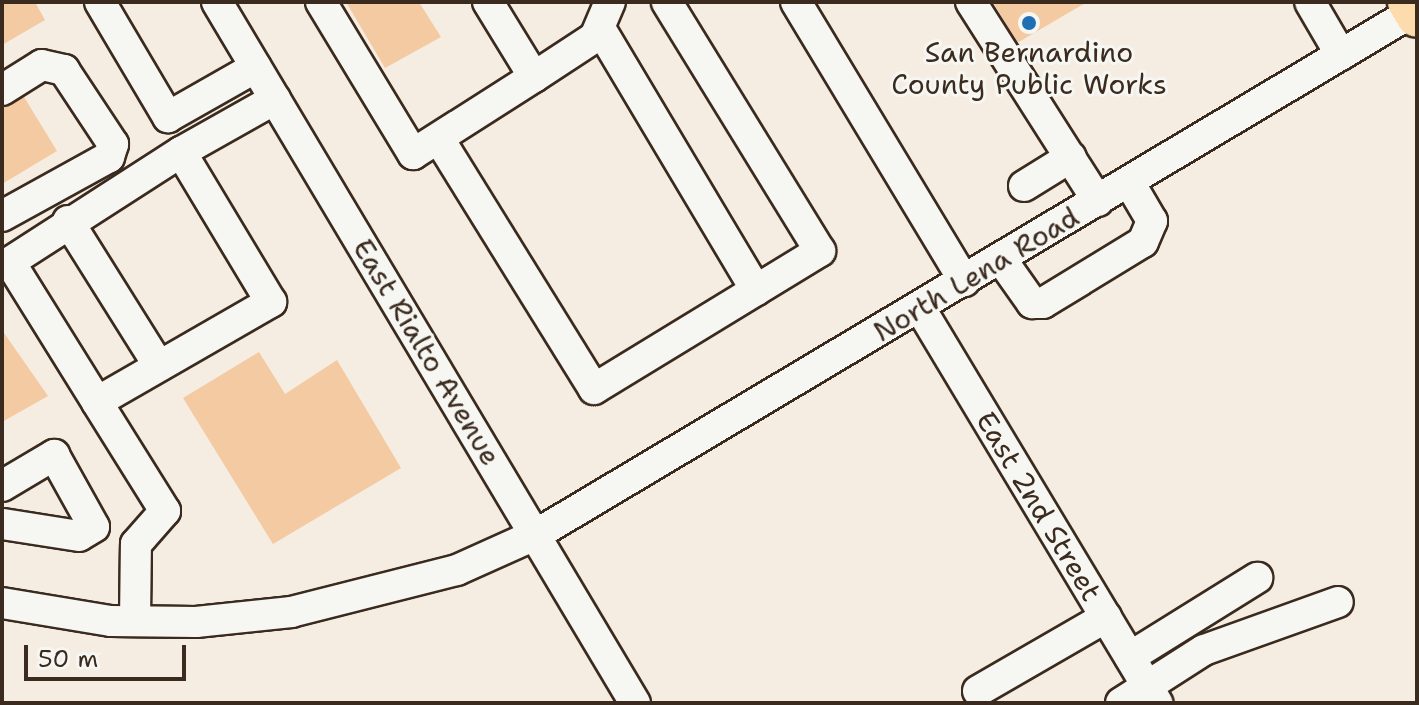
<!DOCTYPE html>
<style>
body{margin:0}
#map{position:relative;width:1419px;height:705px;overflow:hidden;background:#f5ede2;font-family:"Shantell Sans",sans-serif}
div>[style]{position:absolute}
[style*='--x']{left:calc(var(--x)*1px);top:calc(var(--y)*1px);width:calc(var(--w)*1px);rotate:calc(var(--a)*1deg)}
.building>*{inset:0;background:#f3caa2}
.roads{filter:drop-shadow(2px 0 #3b2a1e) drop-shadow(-2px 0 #3b2a1e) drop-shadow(0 2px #3b2a1e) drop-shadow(0 -2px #3b2a1e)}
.minor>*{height:30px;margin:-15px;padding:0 15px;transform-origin:15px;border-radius:15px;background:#f6f6f2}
.major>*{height:40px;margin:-20px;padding:0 20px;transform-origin:20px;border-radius:20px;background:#fcdcac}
.dots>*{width:22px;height:22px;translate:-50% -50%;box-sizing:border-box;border:4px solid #f6f6f2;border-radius:50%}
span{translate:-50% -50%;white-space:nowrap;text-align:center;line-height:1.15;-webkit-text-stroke:6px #f6f6f2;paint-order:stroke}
.poi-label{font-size:28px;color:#3b2a1e}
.street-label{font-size:28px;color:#3b2a1e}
.frame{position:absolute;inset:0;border:4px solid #3b2a1e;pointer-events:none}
.scale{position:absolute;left:24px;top:645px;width:162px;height:36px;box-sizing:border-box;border:4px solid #3b2a1e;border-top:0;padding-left:10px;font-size:24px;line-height:28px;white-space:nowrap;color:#3b2a1e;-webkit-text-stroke:6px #f6f6f2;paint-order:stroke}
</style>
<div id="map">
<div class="building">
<div style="clip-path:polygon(2px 2px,35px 2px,45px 20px,2px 45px)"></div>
<div style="clip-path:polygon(346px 2px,419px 2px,441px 37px,385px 68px)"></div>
<div style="clip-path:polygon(993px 2px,1087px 2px,1017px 43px)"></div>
<div style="clip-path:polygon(21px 92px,57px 151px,2px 184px,2px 103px)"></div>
<div style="clip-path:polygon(2px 330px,48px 396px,2px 422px)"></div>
<div style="clip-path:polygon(259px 352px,285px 394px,337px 360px,401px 468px,273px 544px,183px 398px)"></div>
</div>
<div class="roads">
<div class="minor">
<div style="--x:100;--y:2;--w:134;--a:59.4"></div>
<div style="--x:168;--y:117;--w:101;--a:-29.6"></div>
<div style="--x:217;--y:2;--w:816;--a:59.19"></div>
<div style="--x:321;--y:2;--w:178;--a:58.8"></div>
<div style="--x:413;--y:154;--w:143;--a:-32.5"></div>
<div style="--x:488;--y:2;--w:88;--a:58.5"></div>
<div style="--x:534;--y:77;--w:73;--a:-33.3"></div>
<div style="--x:595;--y:37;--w:38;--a:-67"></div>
<div style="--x:796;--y:2;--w:326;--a:58.9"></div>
<div style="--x:971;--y:2;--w:236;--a:57.5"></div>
<div style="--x:1310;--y:2;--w:61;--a:59.7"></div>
<div style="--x:601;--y:30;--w:303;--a:59.2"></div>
<div style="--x:2;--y:90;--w:47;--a:-32"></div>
<div style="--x:42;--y:65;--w:23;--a:13"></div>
<div style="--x:64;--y:70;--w:89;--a:56.5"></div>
<div style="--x:113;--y:144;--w:14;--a:107"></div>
<div style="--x:109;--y:157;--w:122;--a:151.1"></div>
<div style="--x:439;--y:139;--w:294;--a:58.2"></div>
<div style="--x:594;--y:389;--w:265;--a:-31.4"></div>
<div style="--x:820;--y:251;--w:292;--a:-121.6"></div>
<div style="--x:1024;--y:186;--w:55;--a:-31.7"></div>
<div style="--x:68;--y:221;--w:171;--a:57.9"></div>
<div style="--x:1001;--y:259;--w:54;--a:54.8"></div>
<div style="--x:1032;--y:303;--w:11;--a:0"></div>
<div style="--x:1043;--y:303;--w:117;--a:-31.4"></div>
<div style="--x:1143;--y:242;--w:23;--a:-67"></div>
<div style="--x:1152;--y:221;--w:45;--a:-120.5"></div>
<div style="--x:920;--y:308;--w:461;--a:59"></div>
<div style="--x:97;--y:402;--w:165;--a:-121.9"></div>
<div style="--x:10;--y:262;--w:203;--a:-32.8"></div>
<div style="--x:2;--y:486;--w:61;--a:-30.8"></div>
<div style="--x:54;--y:455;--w:82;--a:60.9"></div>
<div style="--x:94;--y:527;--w:17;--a:149"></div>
<div style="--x:79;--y:536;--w:78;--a:-171.1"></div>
<div style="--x:2;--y:603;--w:110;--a:9.4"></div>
<div style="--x:111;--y:621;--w:85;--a:0.7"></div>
<div style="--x:196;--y:622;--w:96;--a:-6"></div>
<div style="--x:291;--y:612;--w:171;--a:-14.2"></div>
<div style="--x:457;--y:570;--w:88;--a:-24.2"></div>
<div style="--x:537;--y:534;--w:1021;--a:-30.81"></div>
<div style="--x:135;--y:621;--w:77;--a:-89.3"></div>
<div style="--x:136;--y:544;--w:44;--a:-48.7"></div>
<div style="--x:165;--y:511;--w:128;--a:-122"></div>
<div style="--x:97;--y:402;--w:201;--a:-29.9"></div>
<div style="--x:271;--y:302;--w:175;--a:-121"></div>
<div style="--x:181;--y:152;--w:108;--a:-29.4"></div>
<div style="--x:1130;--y:657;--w:150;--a:-31.9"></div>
<div style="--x:978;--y:691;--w:148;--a:-30"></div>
<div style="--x:1121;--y:703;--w:98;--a:-32.6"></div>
<div style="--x:1204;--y:650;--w:142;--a:-19.7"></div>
</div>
<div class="major">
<div style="--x:1408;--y:2;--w:17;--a:59"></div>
</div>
</div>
<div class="dots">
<div style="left:1029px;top:23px;background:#1f6fb2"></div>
</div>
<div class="poi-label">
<span style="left:1029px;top:68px">San Bernardino<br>County Public Works</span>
</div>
<div class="street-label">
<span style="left:976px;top:274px;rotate:-31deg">North Lena Road</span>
<span style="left:427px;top:352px;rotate:59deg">East Rialto Avenue</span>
<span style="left:1039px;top:506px;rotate:59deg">East 2nd Street</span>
</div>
<div class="frame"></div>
<div class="scale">50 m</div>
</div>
